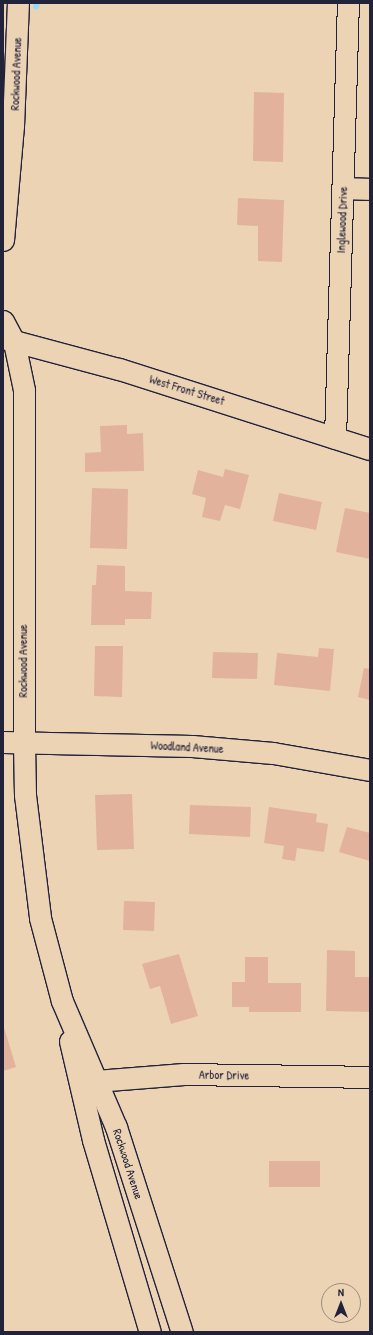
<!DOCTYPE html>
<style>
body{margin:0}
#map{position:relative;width:373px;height:1335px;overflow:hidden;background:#ecd3b4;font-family:"Patrick Hand",sans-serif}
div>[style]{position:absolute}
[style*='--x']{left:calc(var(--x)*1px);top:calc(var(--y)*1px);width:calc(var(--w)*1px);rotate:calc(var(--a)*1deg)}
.stream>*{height:5.5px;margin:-2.75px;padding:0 2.75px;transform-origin:2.75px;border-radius:2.75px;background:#9cd4fc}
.building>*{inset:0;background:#e2b29d}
.roads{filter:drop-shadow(1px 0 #22223b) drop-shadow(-1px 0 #22223b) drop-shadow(0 1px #22223b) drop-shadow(0 -1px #22223b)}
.minor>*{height:21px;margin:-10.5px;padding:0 10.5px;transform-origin:10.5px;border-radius:10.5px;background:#ecd3b4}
span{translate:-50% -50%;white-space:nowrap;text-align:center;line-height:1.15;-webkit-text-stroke:3.5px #ecd3b4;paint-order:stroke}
.street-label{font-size:12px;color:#22223b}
.frame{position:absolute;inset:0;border:4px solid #22223b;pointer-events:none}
.north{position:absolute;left:321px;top:1283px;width:40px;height:40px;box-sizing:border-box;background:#ecd3b4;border:1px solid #9b8c84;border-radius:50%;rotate:0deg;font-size:11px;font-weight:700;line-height:16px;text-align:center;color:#22223b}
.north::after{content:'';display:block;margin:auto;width:14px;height:18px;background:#22223b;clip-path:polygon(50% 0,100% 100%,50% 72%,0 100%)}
</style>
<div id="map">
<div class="stream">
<div style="--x:36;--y:7;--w:4;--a:-76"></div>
</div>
<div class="building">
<div style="clip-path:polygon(254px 92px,284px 93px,283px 162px,253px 161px)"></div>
<div style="clip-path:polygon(238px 198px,284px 200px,282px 262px,258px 261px,258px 226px,237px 225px)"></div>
<div style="clip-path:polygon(127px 425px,127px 434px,143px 433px,144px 471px,85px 472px,85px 453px,101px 452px,100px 426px)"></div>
<div style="clip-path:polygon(225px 469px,249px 475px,240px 509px,225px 505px,220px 521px,202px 517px,206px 498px,192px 494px,198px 470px,223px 477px)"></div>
<div style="clip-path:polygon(92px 488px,128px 489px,127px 549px,90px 548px)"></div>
<div style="clip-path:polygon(279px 493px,322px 502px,316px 530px,273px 521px)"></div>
<div style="clip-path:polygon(345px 508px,370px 513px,370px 559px,336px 552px)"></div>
<div style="clip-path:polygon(97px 565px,125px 566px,125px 591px,152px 592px,151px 619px,125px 619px,125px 625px,91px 625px,92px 585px,96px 585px)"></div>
<div style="clip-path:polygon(95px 646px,123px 646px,122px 697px,94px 696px)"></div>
<div style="clip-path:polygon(319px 648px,334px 649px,330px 691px,274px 685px,277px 653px,318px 657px)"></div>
<div style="clip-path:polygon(213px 652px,258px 653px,257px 679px,212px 678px)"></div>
<div style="clip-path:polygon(364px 668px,370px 669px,370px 700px,358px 697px)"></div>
<div style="clip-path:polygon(132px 794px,134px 849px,97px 850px,95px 795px)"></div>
<div style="clip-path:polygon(190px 805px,251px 807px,250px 837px,189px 834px)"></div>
<div style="clip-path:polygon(269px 807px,317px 814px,316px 822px,328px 824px,324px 852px,297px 848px,295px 861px,282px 859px,284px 846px,264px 843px)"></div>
<div style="clip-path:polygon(347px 827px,370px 833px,370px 861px,339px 852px)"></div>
<div style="clip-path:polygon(124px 901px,155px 902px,154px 931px,123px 930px)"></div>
<div style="clip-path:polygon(327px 950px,355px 951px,355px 977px,370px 977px,370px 1012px,326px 1011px)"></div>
<div style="clip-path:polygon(179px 954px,198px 1016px,171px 1024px,160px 986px,150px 989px,142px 964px)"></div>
<div style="clip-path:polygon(245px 957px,268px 957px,268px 983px,301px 983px,301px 1012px,249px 1012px,249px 1007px,232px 1007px,232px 982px,245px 982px)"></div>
<div style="clip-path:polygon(3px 1024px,16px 1067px,3px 1071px)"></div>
<div style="clip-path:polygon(269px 1161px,320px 1161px,320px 1187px,269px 1187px)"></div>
</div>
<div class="roads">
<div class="minor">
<div style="--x:343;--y:188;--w:27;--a:2"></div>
<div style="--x:3;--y:240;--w:114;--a:-85"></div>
<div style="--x:13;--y:126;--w:123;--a:-87.7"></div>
<div style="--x:3;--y:321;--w:24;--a:62"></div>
<div style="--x:14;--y:342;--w:49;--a:78.2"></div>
<div style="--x:24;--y:390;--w:353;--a:90"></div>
<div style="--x:24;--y:743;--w:52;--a:88.9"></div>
<div style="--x:25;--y:795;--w:124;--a:83"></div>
<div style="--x:40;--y:918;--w:86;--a:75.2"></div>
<div style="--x:62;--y:1001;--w:137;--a:66.8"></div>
<div style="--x:116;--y:1127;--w:215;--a:72.2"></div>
<div style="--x:3;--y:338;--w:120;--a:15"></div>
<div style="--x:119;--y:369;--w:263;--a:17.7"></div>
<div style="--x:335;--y:438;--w:435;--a:-88.3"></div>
<div style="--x:3;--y:742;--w:189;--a:1.2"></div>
<div style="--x:192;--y:746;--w:81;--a:4.9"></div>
<div style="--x:273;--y:753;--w:98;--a:9.9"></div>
<div style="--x:70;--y:1041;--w:102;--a:76.9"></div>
<div style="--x:93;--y:1140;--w:200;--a:73.5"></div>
<div style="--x:83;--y:1082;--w:101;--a:-4.5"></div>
<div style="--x:184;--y:1074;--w:186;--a:0.9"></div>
</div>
</div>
<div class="street-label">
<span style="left:16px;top:74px;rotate:-88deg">Rockwood Avenue</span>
<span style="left:342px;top:220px;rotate:-88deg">Inglewood Drive</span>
<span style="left:187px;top:390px;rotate:17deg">West Front Street</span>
<span style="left:23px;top:661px;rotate:-90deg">Rockwood Avenue</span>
<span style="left:187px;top:747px;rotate:3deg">Woodland Avenue</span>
<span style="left:224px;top:1075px;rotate:1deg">Arbor Drive</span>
<span style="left:128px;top:1164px;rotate:72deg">Rockwood Avenue</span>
</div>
<div class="frame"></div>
<div class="north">N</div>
</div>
